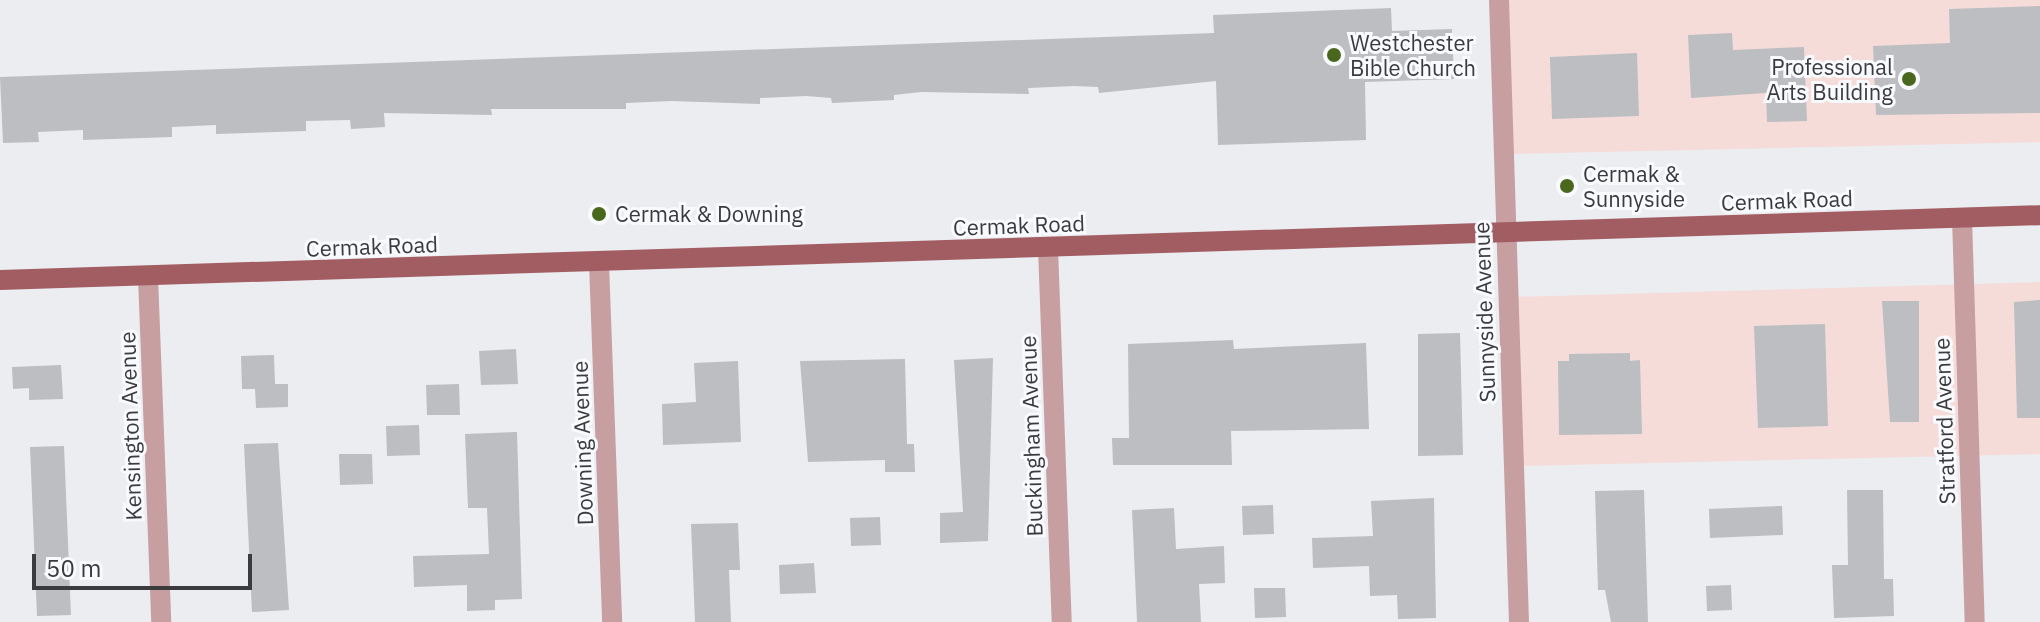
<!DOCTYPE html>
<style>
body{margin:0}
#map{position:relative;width:2040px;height:622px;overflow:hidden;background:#ebedf1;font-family:"IBM Plex Sans",sans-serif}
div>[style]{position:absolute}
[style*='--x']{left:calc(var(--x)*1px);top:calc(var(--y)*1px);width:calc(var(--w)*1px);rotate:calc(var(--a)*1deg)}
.commercial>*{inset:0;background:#f6dcd8}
.building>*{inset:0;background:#bcbec2}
.minor>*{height:20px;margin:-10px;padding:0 10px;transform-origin:10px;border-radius:10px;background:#c79fa1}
.primary>*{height:20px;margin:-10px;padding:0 10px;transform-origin:10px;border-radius:10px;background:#a25d63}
.dots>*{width:22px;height:22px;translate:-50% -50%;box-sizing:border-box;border:4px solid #f8fafe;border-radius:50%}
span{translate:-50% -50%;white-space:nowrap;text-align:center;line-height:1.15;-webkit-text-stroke:6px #f8fafe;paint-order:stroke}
.poi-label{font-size:22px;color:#3b3b3d}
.left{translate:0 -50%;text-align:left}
.right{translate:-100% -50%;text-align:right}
.street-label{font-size:22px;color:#3b3b3d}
.scale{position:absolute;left:32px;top:554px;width:220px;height:36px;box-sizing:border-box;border:4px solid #3b3b3d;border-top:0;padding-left:10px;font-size:24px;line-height:28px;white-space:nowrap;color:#3b3b3d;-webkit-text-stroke:6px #f8fafe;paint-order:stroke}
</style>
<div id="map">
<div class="commercial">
<div style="clip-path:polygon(1507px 0,2040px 0,2040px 142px,1513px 154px)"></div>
<div style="clip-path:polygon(2040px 282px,2040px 454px,1519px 466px,1512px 297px)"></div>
</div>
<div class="building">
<div style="clip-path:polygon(2040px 6px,2040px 113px,1876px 115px,1873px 46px,1950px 43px,1949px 9px)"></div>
<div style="clip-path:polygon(1391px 8px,1392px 31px,1452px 29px,1454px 79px,1365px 82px,1366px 140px,1218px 145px,1216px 81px,1099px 93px,1098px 87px,1074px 86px,1028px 88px,1029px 94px,921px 92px,894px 95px,894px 100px,832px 103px,831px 98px,806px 96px,760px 98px,760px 104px,672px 101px,626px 103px,626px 109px,491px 109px,492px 115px,384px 113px,385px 127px,351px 129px,350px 120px,306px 121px,306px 131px,216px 134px,216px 125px,172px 127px,172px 137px,83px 140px,83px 130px,38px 132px,39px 142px,3px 143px,0 77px,1214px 33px,1213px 15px)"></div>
<div style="clip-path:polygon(1732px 33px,1733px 50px,1804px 47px,1807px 121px,1767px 122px,1766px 93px,1691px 98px,1688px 35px)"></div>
<div style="clip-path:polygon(1637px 53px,1639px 116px,1552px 119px,1550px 57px)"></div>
<div style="clip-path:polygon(2040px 300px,2040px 418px,2017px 418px,2014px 302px)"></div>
<div style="clip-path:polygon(1882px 301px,1919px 301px,1919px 422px,1890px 422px)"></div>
<div style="clip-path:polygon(1825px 324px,1828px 426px,1758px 428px,1754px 326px)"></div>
<div style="clip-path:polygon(1460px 333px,1463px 455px,1418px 456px,1418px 334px)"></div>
<div style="clip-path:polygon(1233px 340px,1234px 349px,1366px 343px,1369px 429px,1231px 431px,1232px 465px,1113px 465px,1112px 438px,1129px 438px,1128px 344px)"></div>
<div style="clip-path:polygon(516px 349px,518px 384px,481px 385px,479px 351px)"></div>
<div style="clip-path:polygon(1630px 353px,1630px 361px,1640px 360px,1642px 434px,1559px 435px,1558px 361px,1569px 361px,1569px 354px)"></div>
<div style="clip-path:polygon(274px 355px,275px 384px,288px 384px,288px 407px,256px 408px,255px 389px,242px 389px,241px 356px)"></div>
<div style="clip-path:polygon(993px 358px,988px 541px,940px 543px,940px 513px,963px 512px,954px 360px)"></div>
<div style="clip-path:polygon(905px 359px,907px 444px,914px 444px,915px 472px,885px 472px,885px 460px,808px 462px,800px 361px)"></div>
<div style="clip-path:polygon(738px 361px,741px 442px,663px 445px,662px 404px,696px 402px,694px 363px)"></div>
<div style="clip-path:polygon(61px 365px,63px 399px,29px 400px,29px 388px,13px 389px,12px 367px)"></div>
<div style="clip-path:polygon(459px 384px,460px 415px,427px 415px,426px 385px)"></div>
<div style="clip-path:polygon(419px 425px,420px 455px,387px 456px,386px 426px)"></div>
<div style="clip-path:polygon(517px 432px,522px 599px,495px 600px,495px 610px,467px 611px,467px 585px,414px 587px,413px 556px,489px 554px,487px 508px,468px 508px,465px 434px)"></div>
<div style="clip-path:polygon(278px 443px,289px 610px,252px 612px,244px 444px)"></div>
<div style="clip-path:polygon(64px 446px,71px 615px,37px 616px,30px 447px)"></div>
<div style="clip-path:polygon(339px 454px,372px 454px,373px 484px,340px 485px)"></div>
<div style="clip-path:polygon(1644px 490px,1648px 622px,1611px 622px,1605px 590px,1598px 590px,1595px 491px)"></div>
<div style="clip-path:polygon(1847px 490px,1883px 490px,1884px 579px,1893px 579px,1894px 616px,1834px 618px,1832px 565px,1848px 565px)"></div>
<div style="clip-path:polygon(1434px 498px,1436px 618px,1398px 619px,1397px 595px,1370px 596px,1369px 566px,1313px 568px,1312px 538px,1373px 536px,1371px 501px)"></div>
<div style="clip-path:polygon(1273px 505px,1274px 534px,1243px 535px,1242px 506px)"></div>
<div style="clip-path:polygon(1782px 506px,1783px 535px,1710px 538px,1709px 509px)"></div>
<div style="clip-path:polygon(1174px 508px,1176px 549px,1224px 546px,1225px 583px,1199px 584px,1201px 622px,1137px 622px,1132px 510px)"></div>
<div style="clip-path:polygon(880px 517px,881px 545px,851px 546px,850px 518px)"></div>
<div style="clip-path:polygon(738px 523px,740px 570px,729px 570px,731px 622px,695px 622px,691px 524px)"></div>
<div style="clip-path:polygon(814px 563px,816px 593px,780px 594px,779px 565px)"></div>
<div style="clip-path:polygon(1731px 585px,1732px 610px,1707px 611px,1706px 586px)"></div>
<div style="clip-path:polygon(1254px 588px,1285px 588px,1286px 617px,1255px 618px)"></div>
</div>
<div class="minor">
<div style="--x:1499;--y:0;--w:622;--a:88.16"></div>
<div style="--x:1962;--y:218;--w:404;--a:88.2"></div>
<div style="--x:1048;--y:248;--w:374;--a:87.9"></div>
<div style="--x:599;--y:263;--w:359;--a:87.9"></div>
<div style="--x:148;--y:277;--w:345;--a:87.8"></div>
</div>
<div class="primary">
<div style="--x:0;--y:280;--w:2041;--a:-1.82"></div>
</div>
<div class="dots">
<div style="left:1334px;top:55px;background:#49681e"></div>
<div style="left:1909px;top:79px;background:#49681e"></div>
<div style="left:1567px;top:186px;background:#49681e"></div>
<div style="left:599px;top:214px;background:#49681e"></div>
</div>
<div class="poi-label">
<span class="left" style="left:1350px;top:55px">Westchester<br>Bible Church</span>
<span class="right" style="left:1893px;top:79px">Professional<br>Arts Building</span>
<span class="left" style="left:1583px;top:186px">Cermak &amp;<br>Sunnyside</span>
<span class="left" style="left:615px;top:214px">Cermak &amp; Downing</span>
</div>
<div class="street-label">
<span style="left:1787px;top:200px;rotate:-2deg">Cermak Road</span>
<span style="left:1019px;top:225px;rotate:-2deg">Cermak Road</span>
<span style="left:372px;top:246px;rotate:-2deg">Cermak Road</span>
<span style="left:1484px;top:312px;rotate:-92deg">Sunnyside Avenue</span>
<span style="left:1944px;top:421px;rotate:-92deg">Stratford Avenue</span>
<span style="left:130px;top:426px;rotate:-92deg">Kensington Avenue</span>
<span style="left:1031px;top:436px;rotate:-92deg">Buckingham Avenue</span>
<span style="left:582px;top:443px;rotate:-92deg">Downing Avenue</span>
</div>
<div class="scale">50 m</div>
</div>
